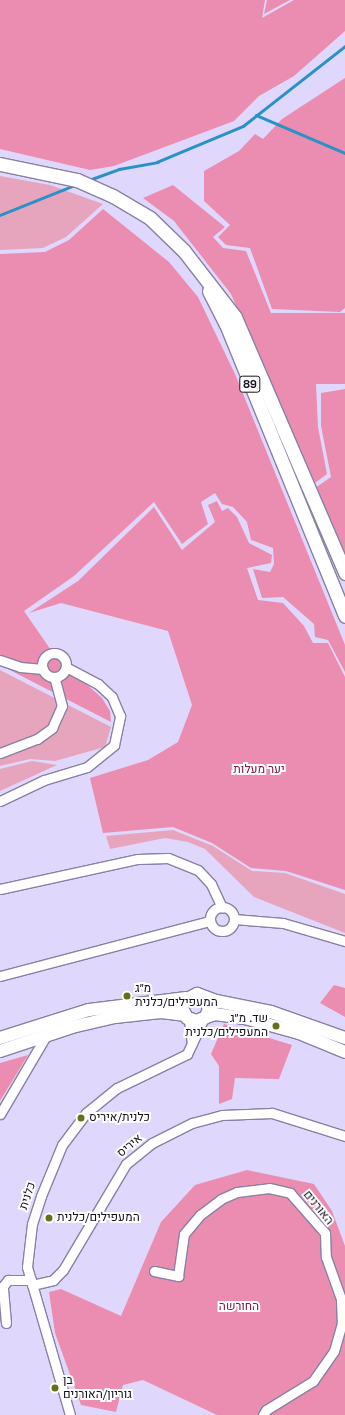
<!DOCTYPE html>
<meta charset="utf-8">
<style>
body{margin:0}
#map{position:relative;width:345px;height:1415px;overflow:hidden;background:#e0d7fd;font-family:"Space Grotesk",Heebo,sans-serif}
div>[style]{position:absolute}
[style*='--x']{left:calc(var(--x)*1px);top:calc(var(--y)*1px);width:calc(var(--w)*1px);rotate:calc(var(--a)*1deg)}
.green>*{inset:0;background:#e6a5bc}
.forest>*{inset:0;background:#eb8db0}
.stream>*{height:2.5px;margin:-1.25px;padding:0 1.25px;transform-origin:1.25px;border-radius:1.25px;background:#2a91c5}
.roads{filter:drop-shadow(1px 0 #8980a3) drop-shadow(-1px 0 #8980a3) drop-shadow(0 1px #8980a3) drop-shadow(0 -1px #8980a3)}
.minor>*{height:9px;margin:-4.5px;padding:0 4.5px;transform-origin:4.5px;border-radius:4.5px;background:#fff}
.minor>.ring{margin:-4.5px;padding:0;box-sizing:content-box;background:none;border:9px solid #fff;border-radius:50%}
.major>*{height:12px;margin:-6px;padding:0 6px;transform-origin:6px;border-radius:6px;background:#fff}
.highway>*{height:13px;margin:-6.5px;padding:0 6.5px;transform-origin:6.5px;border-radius:6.5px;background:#fff}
.dots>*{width:11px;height:11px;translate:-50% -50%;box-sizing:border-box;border:2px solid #fff;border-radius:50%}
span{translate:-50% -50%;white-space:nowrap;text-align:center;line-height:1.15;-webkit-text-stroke:4px #fff;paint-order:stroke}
.shield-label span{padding:1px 3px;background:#fff;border:1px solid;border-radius:3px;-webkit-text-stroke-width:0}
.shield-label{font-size:11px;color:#14101d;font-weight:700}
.park-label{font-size:12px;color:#84174d}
.poi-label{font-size:12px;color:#14101d}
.left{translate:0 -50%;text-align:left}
.right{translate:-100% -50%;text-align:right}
.street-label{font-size:12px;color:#14101d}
</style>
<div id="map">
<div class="green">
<div style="clip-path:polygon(0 176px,50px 185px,103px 204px,66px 237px,43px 248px,0 250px)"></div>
<div style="clip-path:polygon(0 670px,111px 727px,105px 747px,55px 761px,30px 759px,0 766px)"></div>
<div style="clip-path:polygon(32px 761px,57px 765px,0 791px,0 769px)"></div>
<div style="clip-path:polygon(173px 830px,213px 846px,252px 871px,285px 873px,345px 894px,345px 933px,254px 897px,205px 849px,188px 842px,165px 838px,110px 849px,106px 836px)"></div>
</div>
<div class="forest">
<div style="clip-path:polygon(0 0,265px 0,262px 18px,294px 0,345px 0,345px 31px,294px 76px,259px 96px,234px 121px,114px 166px,90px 170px,0 149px)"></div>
<div style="clip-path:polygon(267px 0,290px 0,264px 14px)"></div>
<div style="clip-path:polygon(345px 78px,345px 308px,340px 312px,272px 309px,250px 248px,226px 245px,218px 237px,230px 225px,204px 201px,204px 171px,239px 151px,255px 134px,263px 139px,282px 119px)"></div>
<div style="clip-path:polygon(173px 185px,225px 227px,213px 237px,223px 248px,246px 251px,271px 313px,345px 313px,345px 384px,316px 384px,318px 427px,327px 474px,315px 483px,231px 294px,174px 221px,143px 198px)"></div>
<div style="clip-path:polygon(103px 209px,169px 262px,198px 297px,235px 374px,345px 645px,345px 672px,328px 640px,315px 637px,314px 624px,283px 597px,262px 598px,253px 569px,270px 572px,274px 564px,273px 548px,251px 540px,247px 522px,233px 507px,222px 504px,215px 493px,201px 502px,208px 524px,182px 544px,154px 502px,74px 576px,24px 611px,55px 656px,102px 698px,110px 711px,111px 722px,0 665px,0 254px,45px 252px,69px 240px)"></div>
<div style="clip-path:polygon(345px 389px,345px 554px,315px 488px,331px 477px,321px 426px,321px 393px)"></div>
<div style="clip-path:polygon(217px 501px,222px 511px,228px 508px,237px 517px,249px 543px,272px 555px,271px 563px,247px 568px,258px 600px,283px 603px,304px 626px,313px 643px,328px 643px,345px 677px,345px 890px,286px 871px,251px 868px,212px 843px,173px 827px,103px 833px,90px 778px,148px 760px,178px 742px,192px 705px,168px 631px,61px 603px,29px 613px,78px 581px,154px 507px,182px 550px,215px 522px,208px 505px)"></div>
<div style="clip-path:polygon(334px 985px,345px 988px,345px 1017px,320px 1003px)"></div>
<div style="clip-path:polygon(224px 1024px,292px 1045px,279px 1079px,235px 1078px,232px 1099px,219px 1104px,219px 1066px,211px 1054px)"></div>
<div style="clip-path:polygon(28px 1055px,0 1101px,0 1063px)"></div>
<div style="clip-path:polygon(247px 1170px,314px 1184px,332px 1211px,345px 1246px,345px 1415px,217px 1415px,143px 1380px,123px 1385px,116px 1412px,81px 1405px,55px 1333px,49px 1292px,61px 1289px,121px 1316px,161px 1222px,195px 1185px)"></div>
</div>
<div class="stream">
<div style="--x:256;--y:115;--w:97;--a:23.1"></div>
<div style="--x:89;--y:180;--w:32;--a:-20"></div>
<div style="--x:119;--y:169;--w:39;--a:-10"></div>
<div style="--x:157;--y:162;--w:93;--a:-22.7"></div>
<div style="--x:243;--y:126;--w:130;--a:-38.1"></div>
<div style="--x:0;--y:215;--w:81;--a:-21.8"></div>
</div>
<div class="roads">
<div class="minor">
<div class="ring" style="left:42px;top:653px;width:15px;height:15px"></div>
<div style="--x:0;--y:660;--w:21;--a:19"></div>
<div style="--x:20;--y:667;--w:23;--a:5"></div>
<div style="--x:0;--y:753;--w:40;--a:-21"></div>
<div style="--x:37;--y:739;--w:19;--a:-36"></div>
<div style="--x:52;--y:728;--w:24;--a:-66"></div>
<div style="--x:62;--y:706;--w:30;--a:-105"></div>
<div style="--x:0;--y:801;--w:49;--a:-25.5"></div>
<div style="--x:44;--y:780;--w:45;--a:-16.8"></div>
<div style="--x:87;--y:767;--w:35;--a:-39"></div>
<div style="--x:114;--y:745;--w:30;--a:-78"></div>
<div style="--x:120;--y:716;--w:21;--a:-113"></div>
<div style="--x:112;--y:697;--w:19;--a:-137"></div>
<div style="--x:98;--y:684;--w:36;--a:-152"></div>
<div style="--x:0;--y:889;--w:141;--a:-12.3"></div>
<div style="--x:138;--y:859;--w:30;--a:-2"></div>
<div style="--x:168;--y:858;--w:32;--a:22"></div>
<div style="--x:198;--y:870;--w:19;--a:47"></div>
<div style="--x:211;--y:884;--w:26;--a:65"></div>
<div class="ring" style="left:210px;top:907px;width:15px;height:15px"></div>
<div style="--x:234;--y:919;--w:49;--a:4.7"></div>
<div style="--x:283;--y:923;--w:65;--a:16.2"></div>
<div style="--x:0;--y:976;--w:217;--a:-14.7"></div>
<div style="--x:189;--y:1020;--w:23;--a:83"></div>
<div style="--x:0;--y:1114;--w:93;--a:-59.6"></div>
<div style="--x:154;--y:1271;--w:25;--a:12"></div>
<div style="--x:178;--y:1276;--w:42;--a:-81.9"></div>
<div style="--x:184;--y:1234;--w:25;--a:-50"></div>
<div style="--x:200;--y:1215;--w:26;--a:-37"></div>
<div style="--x:221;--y:1199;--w:17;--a:-24"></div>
<div style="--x:237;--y:1192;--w:32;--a:-7"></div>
<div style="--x:269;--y:1188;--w:22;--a:13"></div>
<div style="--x:290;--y:1193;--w:53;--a:48.8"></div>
<div style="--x:325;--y:1233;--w:24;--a:88"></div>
<div style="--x:326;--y:1257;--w:45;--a:70.3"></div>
<div style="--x:341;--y:1299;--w:24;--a:88"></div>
<div style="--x:342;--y:1323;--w:29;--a:106"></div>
<div style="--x:334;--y:1351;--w:37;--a:125"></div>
<div style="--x:313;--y:1381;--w:55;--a:148.3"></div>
<div style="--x:266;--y:1410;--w:6;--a:121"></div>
<div style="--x:32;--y:1285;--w:22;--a:-13"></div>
<div style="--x:53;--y:1280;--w:14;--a:-45"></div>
<div style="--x:63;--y:1270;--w:123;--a:-59.3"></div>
<div style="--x:126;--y:1164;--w:33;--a:-39"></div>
<div style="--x:152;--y:1143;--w:45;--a:-26.6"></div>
<div style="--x:192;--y:1123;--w:31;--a:-15"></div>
<div style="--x:222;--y:1115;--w:50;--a:-2.3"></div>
<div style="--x:272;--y:1113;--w:77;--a:17.5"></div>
<div style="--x:6;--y:1323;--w:37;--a:-95"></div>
<div style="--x:3;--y:1286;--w:8;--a:-50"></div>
<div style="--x:8;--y:1280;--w:23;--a:0"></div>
<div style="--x:70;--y:1415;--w:154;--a:-106.2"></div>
<div style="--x:27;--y:1267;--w:43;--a:-83.4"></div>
<div style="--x:32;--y:1224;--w:29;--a:-72"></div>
<div style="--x:41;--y:1196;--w:55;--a:-67.6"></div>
<div style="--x:62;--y:1145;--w:40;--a:-53"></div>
<div style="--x:86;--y:1113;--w:40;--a:-39"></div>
<div style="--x:117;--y:1088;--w:78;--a:-25.9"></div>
<div style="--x:187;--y:1054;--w:40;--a:-65"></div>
</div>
<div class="major">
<div style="--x:205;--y:997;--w:13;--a:72"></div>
<div style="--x:209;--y:1009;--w:9;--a:111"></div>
<div style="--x:206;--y:1017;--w:10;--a:156"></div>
<div style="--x:197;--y:1021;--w:10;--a:-163"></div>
<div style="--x:187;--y:1018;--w:11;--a:-117"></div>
<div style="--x:182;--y:1008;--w:7;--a:-82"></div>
<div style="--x:183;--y:1001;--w:16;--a:-27"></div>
<div style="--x:197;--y:994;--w:20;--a:20"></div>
<div style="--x:216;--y:1001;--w:56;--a:11.3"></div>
<div style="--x:271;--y:1012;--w:78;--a:19.4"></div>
<div style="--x:206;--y:1017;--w:9;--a:-18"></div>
<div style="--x:215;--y:1014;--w:30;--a:8"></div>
<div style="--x:245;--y:1018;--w:56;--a:15.5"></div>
<div style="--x:299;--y:1033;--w:50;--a:22.4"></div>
<div style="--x:0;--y:1038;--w:93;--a:-17.5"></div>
<div style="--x:89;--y:1010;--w:98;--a:-7.1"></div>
<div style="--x:0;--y:1051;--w:76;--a:-18.4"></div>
<div style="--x:72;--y:1027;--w:44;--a:-13.1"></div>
<div style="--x:115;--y:1017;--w:46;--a:-6.2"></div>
<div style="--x:161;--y:1012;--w:23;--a:7"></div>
</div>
<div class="highway">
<div style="--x:0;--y:164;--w:79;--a:11.7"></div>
<div style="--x:77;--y:180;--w:39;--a:24"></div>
<div style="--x:113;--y:196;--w:43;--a:30.7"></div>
<div style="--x:150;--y:218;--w:47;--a:44.1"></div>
<div style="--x:184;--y:251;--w:83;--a:52.3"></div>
<div style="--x:235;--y:317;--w:279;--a:66.7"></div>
<div style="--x:209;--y:291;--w:37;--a:63"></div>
<div style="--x:226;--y:324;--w:315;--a:67.8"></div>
</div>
</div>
<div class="dots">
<div style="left:127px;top:996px;background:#667019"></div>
<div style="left:276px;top:1026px;background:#667019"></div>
<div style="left:81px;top:1118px;background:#667019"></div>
<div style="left:49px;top:1218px;background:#667019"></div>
<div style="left:55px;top:1388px;background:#667019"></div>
</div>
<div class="shield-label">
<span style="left:250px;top:384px">89</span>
</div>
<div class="park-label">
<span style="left:259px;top:770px">יער מעלות</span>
<span style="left:239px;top:1307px">החורשה</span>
</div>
<div class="poi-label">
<span class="left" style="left:135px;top:996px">מ״ג<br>המעפילים/כלנית</span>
<span class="right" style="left:268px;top:1026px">שד. מ״ג<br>המעפילים/כלנית</span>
<span class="left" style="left:89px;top:1118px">כלנית/איריס</span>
<span class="left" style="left:57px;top:1218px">המעפילים/כלנית</span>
<span class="left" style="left:63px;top:1388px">בן<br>גוריון/האורנים</span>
</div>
<div class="street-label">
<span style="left:130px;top:1146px;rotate:-40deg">איריס</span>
<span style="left:28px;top:1196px;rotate:-72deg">כלנית</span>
<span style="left:318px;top:1208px;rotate:51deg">האורנים</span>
</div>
</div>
